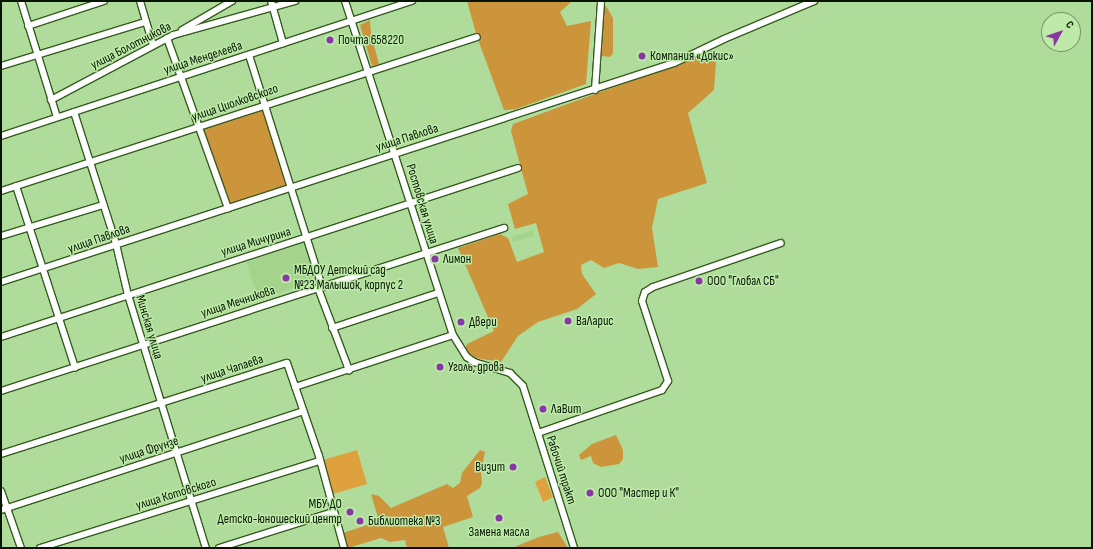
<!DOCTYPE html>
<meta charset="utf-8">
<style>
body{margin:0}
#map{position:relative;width:1093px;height:549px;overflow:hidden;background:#b0dc9b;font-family:"Sofia Sans Condensed",sans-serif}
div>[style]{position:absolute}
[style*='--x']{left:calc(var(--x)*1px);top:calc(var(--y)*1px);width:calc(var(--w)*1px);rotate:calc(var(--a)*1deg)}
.built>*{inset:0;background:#a4d48c}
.green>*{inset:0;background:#dfa13d}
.forest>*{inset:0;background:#cc943b}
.roads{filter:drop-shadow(1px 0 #365c20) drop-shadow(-1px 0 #365c20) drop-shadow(0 1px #365c20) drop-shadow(0 -1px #365c20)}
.minor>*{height:6px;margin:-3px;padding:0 3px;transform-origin:3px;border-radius:3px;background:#fff}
.dots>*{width:11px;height:11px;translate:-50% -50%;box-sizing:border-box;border:2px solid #bdeaa8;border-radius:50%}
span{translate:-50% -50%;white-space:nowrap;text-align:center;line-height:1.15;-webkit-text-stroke:3px #bdeaa8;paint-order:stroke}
.poi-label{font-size:13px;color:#061501}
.left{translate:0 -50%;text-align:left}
.right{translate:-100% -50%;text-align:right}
.street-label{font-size:13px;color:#061501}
.frame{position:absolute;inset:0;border:2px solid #061501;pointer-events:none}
.north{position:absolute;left:1041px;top:12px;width:40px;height:40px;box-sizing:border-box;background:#bdeaa8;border:1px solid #749565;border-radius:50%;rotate:50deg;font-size:11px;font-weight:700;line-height:16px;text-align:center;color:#061501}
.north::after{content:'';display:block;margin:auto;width:14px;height:18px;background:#8937a6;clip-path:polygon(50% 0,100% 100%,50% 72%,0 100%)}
</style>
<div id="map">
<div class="built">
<div style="clip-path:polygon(532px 230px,534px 236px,513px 242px,511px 237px)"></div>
<div style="clip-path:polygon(304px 243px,316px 281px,259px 300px,246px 262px)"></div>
</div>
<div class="green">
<div style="clip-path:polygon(357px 450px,367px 484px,333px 494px,323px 460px)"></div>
<div style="clip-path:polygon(545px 477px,553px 497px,543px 502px,535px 482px)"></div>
</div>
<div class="forest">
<div style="clip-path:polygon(467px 1px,572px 1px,560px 12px,567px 26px,591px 21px,586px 84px,516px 109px,504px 110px,477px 37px)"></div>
<div style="clip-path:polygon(603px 5px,606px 6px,613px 18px,613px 53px,610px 57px,602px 56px)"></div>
<div style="clip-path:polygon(370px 20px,371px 34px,379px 64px,372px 66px,360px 25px)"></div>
<div style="clip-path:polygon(712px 51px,716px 62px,714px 90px,688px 113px,707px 183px,658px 199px,652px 228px,658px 267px,638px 269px,619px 263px,604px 268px,591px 260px,581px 265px,582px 274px,596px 294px,577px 309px,538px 322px,518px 336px,501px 362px,476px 358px,465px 350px,467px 344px,494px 331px,458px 248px,500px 234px,508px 238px,517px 262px,544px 252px,536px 223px,515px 229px,508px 204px,528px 194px,511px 131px,513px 124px)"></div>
<div style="clip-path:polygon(263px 110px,289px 184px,230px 204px,202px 129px)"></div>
<div style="clip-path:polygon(616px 435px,623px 450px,623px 459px,619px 464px,601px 467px,593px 463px,591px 456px,581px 460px,579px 455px,592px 444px)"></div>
<div style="clip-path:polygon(480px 450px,485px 452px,481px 472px,482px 483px,480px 488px,467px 496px,473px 517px,443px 527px,449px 548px,407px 548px,405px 540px,390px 542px,381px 538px,348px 548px,343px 533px,379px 521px,371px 494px,379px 496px,391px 508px,447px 484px,453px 488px,460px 483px,462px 473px)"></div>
<div style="clip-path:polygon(558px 532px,568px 548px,512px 548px,539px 537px)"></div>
</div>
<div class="roads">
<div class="minor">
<div style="--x:21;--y:1;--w:121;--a:72.8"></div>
<div style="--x:140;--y:1;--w:46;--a:73.5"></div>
<div style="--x:271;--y:1;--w:44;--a:74.1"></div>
<div style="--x:345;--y:1;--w:351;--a:72.1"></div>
<div style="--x:453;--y:335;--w:26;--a:58"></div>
<div style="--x:467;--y:357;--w:9;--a:36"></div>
<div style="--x:474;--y:362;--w:38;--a:17"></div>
<div style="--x:510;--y:373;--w:18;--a:45"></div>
<div style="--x:523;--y:386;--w:170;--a:72.5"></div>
<div style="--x:28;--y:26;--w:80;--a:-18.2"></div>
<div style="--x:182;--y:30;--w:58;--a:-30.1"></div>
<div style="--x:167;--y:38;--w:181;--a:70.3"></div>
<div style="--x:249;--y:55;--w:243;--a:72.5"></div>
<div style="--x:1;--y:66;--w:151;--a:-17"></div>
<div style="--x:595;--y:90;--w:89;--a:-86.1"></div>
<div style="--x:51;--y:100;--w:138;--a:-28"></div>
<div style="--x:173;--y:35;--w:127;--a:-15.6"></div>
<div style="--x:74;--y:112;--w:139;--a:72.3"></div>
<div style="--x:116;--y:244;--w:52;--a:76.8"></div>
<div style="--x:128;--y:295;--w:265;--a:72.9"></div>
<div style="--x:1;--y:136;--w:433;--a:-18.2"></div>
<div style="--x:16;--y:186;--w:191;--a:72"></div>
<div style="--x:1;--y:191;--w:500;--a:-17.93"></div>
<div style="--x:1;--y:236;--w:107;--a:-16.9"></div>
<div style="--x:1;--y:282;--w:708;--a:-18.03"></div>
<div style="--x:674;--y:63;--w:55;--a:-25.6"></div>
<div style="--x:724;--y:39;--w:98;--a:-22.9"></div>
<div style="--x:318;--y:288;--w:88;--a:69.3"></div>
<div style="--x:332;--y:328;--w:112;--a:-18.3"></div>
<div style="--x:1;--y:337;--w:544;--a:-18.1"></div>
<div style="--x:295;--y:387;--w:166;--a:-18.2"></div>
<div style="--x:1;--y:391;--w:529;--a:-17.96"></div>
<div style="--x:538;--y:433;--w:131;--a:-19.1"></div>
<div style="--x:662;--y:390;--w:11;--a:-56"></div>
<div style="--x:668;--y:381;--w:84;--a:-108"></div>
<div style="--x:642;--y:301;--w:9;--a:-72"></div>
<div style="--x:645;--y:292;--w:9;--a:-32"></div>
<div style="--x:653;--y:287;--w:135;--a:-19"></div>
<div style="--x:1;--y:454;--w:300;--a:-17.7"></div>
<div style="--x:287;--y:363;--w:98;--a:71"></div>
<div style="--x:319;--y:456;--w:95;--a:74.8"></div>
<div style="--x:1;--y:491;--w:60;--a:70.7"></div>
<div style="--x:1;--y:510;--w:318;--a:-18.1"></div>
<div style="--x:40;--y:548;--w:292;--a:-17.3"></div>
<div style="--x:219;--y:548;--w:120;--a:-17.5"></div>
</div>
</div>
<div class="dots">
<div style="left:330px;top:40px;background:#8937a6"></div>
<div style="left:642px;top:56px;background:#8937a6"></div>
<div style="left:435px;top:259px;background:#8937a6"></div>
<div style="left:286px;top:278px;background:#8937a6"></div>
<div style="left:699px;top:281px;background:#8937a6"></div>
<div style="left:568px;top:321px;background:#8937a6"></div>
<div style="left:461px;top:322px;background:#8937a6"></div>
<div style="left:440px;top:367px;background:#8937a6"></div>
<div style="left:543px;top:409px;background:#8937a6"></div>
<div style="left:513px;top:467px;background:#8937a6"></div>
<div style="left:590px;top:493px;background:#8937a6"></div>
<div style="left:350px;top:512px;background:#8937a6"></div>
<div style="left:499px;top:518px;background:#8937a6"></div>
<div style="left:360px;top:521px;background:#8937a6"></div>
</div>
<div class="poi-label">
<span class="left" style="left:338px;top:40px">Почта 658220</span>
<span class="left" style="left:650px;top:56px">Компания «Докис»</span>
<span class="left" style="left:443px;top:259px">Лимон</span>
<span class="left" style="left:294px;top:278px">МБДОУ Детский сад<br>№23 Малышок, корпус 2</span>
<span class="left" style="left:707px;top:281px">ООО "Глобал СБ"</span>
<span class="left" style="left:576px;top:321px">ВаЛарис</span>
<span class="left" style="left:469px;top:322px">Двери</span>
<span class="left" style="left:448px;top:367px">Уголь, дрова</span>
<span class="left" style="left:551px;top:409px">ЛаВит</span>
<span class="right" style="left:505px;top:467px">Визит</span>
<span class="left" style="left:598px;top:493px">ООО "Мастер и К"</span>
<span class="right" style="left:342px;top:512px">МБУ ДО<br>Детско-юношеский центр</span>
<span class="left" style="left:368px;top:521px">Библиотека №3</span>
<span style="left:499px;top:532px">Замена масла</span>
</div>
<div class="street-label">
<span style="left:131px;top:46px;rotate:-27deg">улица Болотникова</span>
<span style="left:203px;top:58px;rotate:-18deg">улица Менделеева</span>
<span style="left:235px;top:103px;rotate:-19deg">улица Циолковского</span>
<span style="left:407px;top:138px;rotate:-18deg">улица Павлова</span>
<span style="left:422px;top:204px;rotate:73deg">Ростовская улица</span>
<span style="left:99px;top:239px;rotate:-19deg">улица Павлова</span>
<span style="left:256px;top:242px;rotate:-17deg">улица Мичурина</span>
<span style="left:238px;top:302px;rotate:-18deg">улица Мечникова</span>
<span style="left:149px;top:327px;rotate:73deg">Минская улица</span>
<span style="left:232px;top:369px;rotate:-18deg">улица Чапаева</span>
<span style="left:149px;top:450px;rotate:-18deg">улица Фрунзе</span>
<span style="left:561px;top:470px;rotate:72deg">Рабочий тракт</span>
<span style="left:176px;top:494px;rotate:-17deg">улица Котовского</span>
</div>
<div class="frame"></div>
<div class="north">С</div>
</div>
